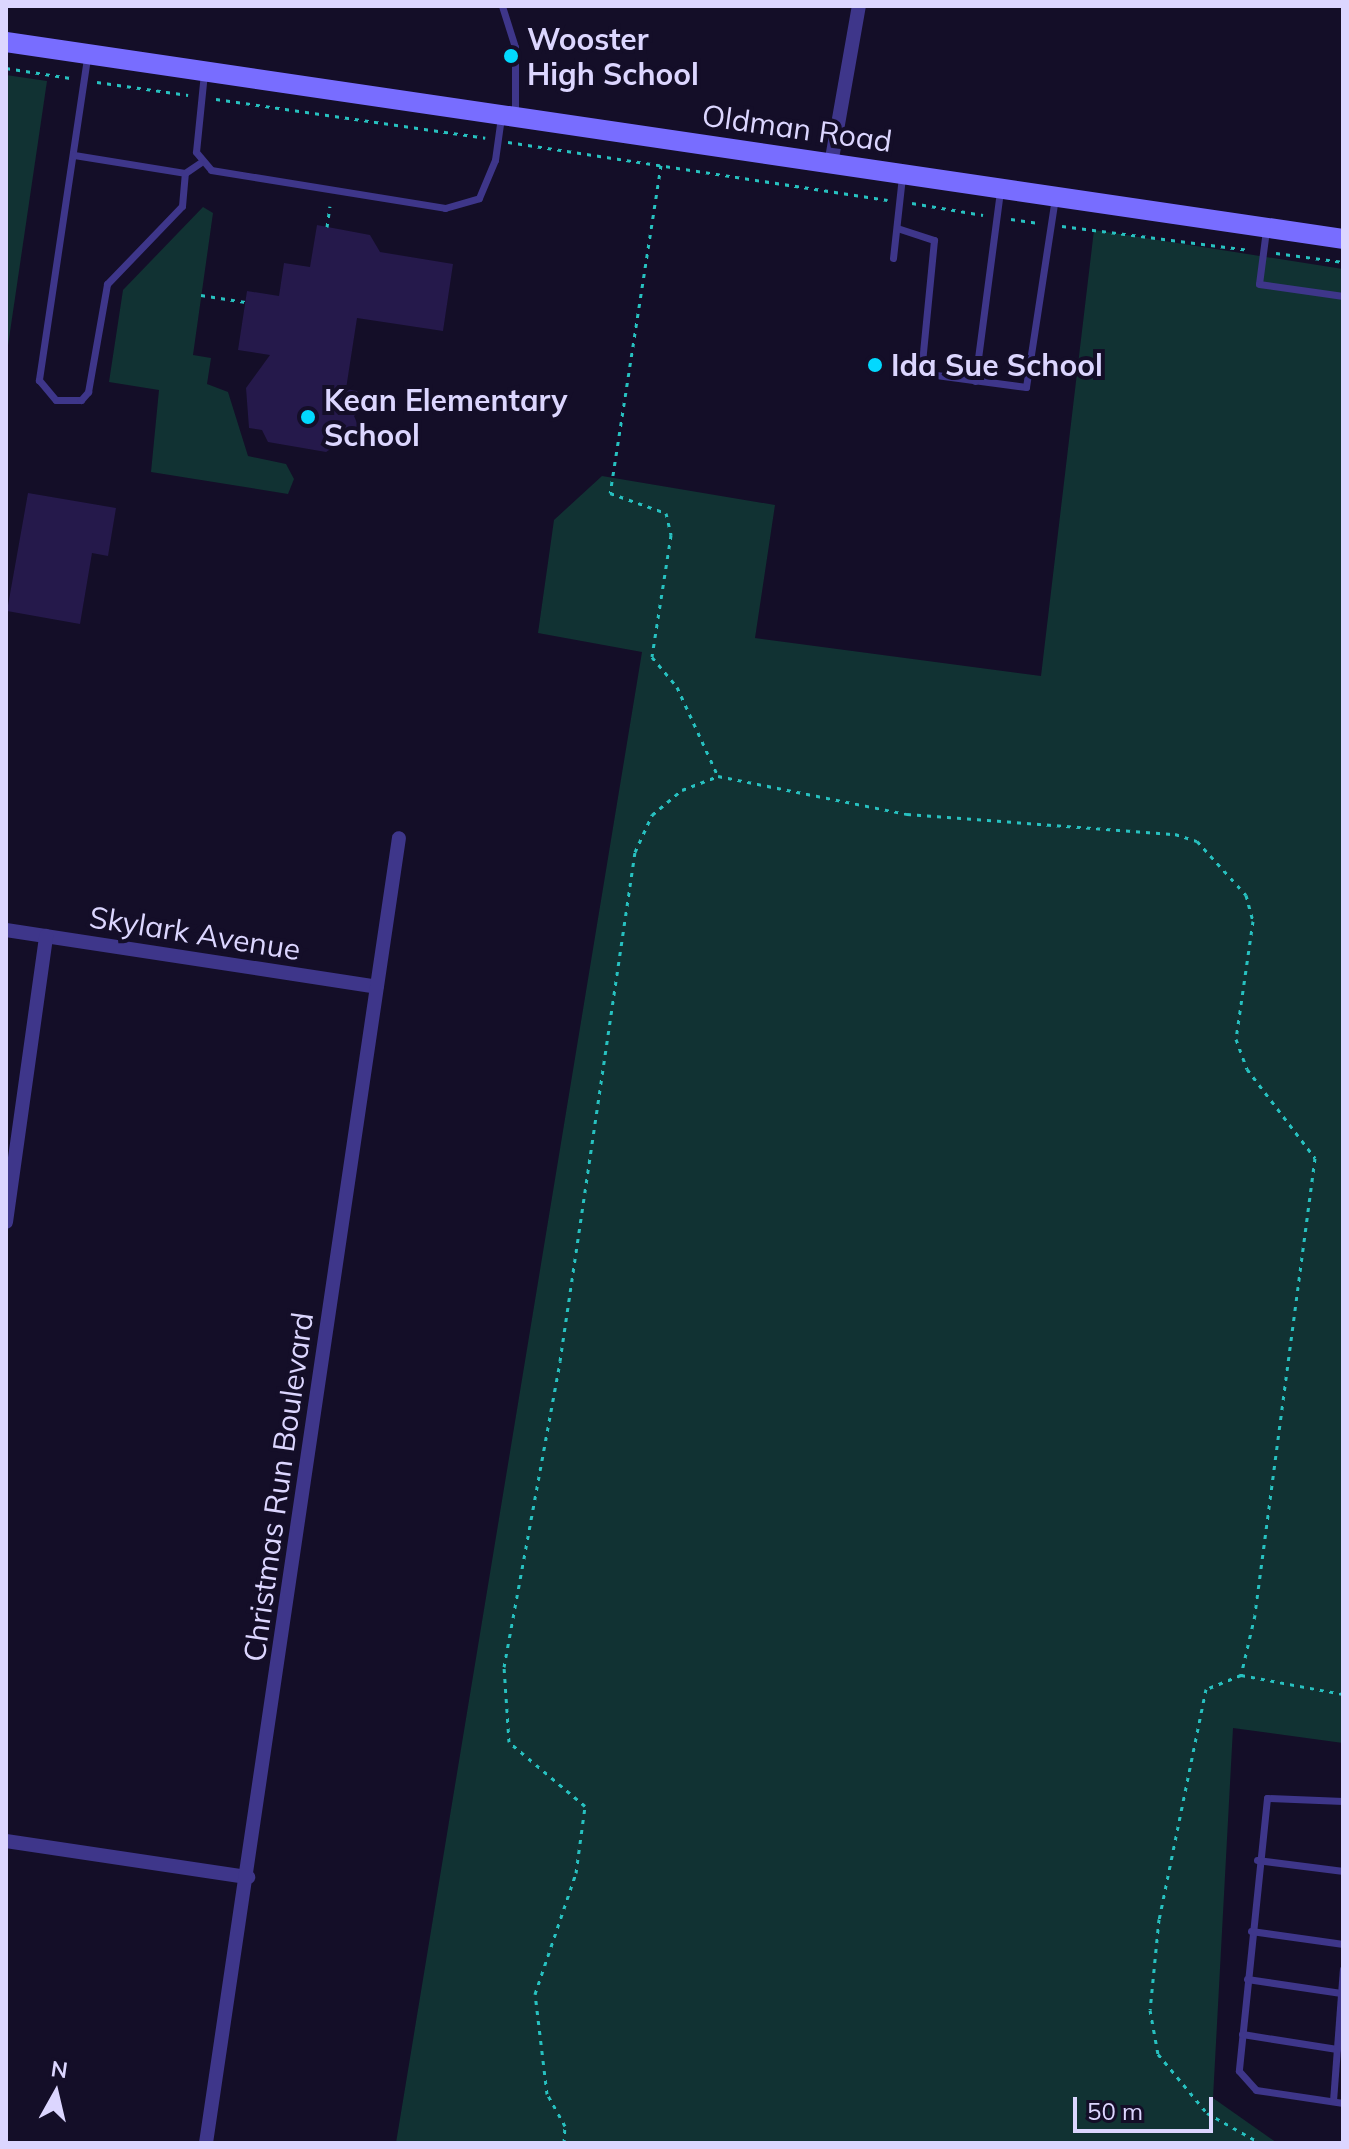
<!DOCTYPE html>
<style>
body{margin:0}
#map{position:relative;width:1349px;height:2149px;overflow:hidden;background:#140e28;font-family:Mulish,sans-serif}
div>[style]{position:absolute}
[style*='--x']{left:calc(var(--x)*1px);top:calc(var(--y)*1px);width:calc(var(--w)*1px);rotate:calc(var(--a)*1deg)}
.green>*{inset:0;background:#113233}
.building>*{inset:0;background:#25194b}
.path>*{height:3px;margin-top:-1.5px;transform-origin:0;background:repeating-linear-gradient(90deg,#27c1c0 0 4px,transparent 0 10px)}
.lane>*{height:7px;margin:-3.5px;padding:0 3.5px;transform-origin:3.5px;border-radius:3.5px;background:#3e368a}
.street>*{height:14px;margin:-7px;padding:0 7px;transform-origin:7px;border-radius:7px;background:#3e368a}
.secondary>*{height:20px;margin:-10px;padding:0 10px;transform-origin:10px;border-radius:10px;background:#786dff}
.dots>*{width:22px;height:22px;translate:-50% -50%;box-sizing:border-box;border:4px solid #140e28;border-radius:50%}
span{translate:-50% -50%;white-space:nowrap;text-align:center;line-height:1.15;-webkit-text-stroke:8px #140e28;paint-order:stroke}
.poi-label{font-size:30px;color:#dcd6ff;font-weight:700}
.left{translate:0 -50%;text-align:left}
.street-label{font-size:30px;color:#dcd6ff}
.frame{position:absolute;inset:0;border:8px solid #dcd6ff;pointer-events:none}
.north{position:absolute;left:16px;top:2053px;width:80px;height:80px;-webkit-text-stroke:6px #140e28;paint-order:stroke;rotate:8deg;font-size:22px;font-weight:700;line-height:32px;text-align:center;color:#dcd6ff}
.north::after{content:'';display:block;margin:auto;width:28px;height:36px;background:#dcd6ff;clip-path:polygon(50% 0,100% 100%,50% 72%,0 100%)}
.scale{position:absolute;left:1073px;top:2097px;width:140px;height:36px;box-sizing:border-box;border:4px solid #dcd6ff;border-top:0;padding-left:10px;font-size:24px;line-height:28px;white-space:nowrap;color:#dcd6ff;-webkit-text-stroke:6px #140e28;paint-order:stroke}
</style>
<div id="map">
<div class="green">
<div style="clip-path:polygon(6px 75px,47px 81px,6px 359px)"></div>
<div style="clip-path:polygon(203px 207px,213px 213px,193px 355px,211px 358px,207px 384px,228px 392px,248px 456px,286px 464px,294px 479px,288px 494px,151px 472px,159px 390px,109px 382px,123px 290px)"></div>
<div style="clip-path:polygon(1094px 230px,1343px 269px,1343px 1743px,1233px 1728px,1213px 2098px,1277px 2143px,396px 2143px,642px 652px,538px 633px,554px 520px,602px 476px,775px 505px,755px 638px,1041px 676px)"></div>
</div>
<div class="building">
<div style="clip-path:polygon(317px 225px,370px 235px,380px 252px,453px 264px,443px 331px,357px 318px,346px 389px,357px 391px,364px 405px,354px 416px,360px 430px,326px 452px,268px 442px,262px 430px,249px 428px,246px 388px,270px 355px,238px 350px,247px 291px,279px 296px,284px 263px,310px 267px)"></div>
<div style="clip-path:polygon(28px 493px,116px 508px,108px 556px,92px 553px,80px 624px,7px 611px)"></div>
</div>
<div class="path">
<div style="--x:6;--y:68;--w:65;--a:8.9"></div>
<div style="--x:97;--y:82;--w:92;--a:8.1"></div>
<div style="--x:216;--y:99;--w:272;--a:8.2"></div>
<div style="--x:508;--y:142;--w:384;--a:8.7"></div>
<div style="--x:661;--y:165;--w:332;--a:98.8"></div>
<div style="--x:610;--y:493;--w:59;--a:19.7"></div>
<div style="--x:666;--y:513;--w:23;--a:77"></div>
<div style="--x:671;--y:535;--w:123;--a:98.9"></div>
<div style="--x:652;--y:657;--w:39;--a:50"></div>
<div style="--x:677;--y:687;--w:98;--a:65.3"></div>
<div style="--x:912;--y:203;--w:72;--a:9.6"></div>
<div style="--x:1011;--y:219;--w:28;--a:8"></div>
<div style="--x:1062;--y:226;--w:189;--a:7.3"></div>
<div style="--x:327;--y:227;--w:21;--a:-82"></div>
<div style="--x:1276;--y:253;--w:68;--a:7.7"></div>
<div style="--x:201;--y:295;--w:45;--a:9"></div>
<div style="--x:1241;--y:1675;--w:104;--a:10.6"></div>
<div style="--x:564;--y:2143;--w:17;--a:-87"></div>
<div style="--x:565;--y:2126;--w:37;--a:-119"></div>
<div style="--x:547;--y:2094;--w:101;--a:-96.8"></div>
<div style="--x:535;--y:1994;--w:128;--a:-71.3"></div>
<div style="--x:576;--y:1873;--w:68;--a:-82.3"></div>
<div style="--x:585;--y:1806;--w:99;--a:-139.9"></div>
<div style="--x:509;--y:1742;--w:75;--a:-93.8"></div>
<div style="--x:504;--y:1667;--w:311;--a:-79.6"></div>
<div style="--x:560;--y:1361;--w:514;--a:-81.62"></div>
<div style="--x:635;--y:852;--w:41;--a:-65.3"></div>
<div style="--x:652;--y:815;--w:39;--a:-40"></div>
<div style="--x:682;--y:790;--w:39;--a:-21"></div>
<div style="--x:718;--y:776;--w:193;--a:11.4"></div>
<div style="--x:907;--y:814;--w:269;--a:4.3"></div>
<div style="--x:1175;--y:834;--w:23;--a:18"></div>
<div style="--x:1197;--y:841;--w:73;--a:47.8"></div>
<div style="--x:1246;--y:895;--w:27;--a:75"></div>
<div style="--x:1253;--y:921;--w:119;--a:98.2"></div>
<div style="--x:1236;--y:1039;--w:32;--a:70"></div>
<div style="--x:1247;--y:1069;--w:112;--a:52.6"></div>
<div style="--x:1315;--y:1158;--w:461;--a:97.5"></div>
<div style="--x:1255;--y:1615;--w:62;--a:103.1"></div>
<div style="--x:1241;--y:1675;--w:38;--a:158"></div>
<div style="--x:1206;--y:1689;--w:235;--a:101.5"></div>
<div style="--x:1159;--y:1919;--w:91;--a:95.6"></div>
<div style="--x:1150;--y:2010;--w:45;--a:79.7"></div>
<div style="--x:1158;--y:2054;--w:77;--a:50.3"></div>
<div style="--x:1207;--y:2113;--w:61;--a:29.5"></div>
</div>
<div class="lane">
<div style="--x:502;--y:6;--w:43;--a:72.4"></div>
<div style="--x:515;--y:47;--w:66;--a:90"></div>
<div style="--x:87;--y:58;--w:326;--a:98.5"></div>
<div style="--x:39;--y:380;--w:26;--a:50"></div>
<div style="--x:56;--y:400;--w:25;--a:0"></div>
<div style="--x:81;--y:400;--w:11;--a:-49"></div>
<div style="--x:88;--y:392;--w:110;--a:-80"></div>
<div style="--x:107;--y:284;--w:108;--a:-46.1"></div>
<div style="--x:182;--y:206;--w:33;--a:-85"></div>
<div style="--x:204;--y:73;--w:79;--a:95.8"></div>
<div style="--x:196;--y:152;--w:23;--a:50"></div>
<div style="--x:211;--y:170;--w:237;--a:9.2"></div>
<div style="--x:445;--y:208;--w:35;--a:-16"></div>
<div style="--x:479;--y:198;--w:41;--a:-67.2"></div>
<div style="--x:495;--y:160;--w:43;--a:-82.1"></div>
<div style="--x:74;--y:155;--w:112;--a:9.2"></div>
<div style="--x:185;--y:173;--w:18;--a:-34"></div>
<div style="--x:897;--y:228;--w:39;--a:18"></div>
<div style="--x:934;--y:240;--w:134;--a:95.6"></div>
<div style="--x:921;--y:373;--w:106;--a:7.6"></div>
<div style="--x:1026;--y:387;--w:192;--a:-81.3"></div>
<div style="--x:1266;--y:230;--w:54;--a:97.4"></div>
<div style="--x:1259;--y:284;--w:85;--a:8.1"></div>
<div style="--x:893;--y:258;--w:82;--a:-83.7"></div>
<div style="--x:975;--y:381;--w:193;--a:-82.5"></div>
<div style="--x:1343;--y:1801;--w:76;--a:-177.7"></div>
<div style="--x:1267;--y:1798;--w:274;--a:95.9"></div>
<div style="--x:1239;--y:2071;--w:25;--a:48"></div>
<div style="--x:1256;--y:2090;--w:88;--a:8.5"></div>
<div style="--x:1257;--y:1860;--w:87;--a:7.3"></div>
<div style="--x:1251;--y:1931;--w:93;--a:8"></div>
<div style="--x:1247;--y:1979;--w:95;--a:8.5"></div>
<div style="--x:1242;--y:2034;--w:96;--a:9"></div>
<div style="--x:1333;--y:2101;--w:132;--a:-85.7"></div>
</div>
<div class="street">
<div style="--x:831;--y:164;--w:160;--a:-80"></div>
<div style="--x:6;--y:930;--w:375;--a:8.7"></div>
<div style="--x:6;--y:1222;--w:289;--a:-82"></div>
<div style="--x:6;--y:1841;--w:245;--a:8.5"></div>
<div style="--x:206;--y:2143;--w:1319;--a:-81.59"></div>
</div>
<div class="secondary">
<div style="--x:6;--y:42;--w:1351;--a:8.38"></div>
</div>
<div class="dots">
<div style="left:511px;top:56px;background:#02d9ff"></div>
<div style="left:875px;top:365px;background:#02d9ff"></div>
<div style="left:308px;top:417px;background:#02d9ff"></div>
</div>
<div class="poi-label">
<span class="left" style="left:527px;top:56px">Wooster<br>High School</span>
<span class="left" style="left:891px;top:365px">Ida Sue School</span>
<span class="left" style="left:324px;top:417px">Kean Elementary<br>School</span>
</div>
<div class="street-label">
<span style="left:797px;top:128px;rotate:8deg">Oldman Road</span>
<span style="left:195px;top:933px;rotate:9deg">Skylark Avenue</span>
<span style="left:278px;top:1487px;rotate:-82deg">Christmas Run Boulevard</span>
</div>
<div class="frame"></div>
<div class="north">N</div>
<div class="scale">50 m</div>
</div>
